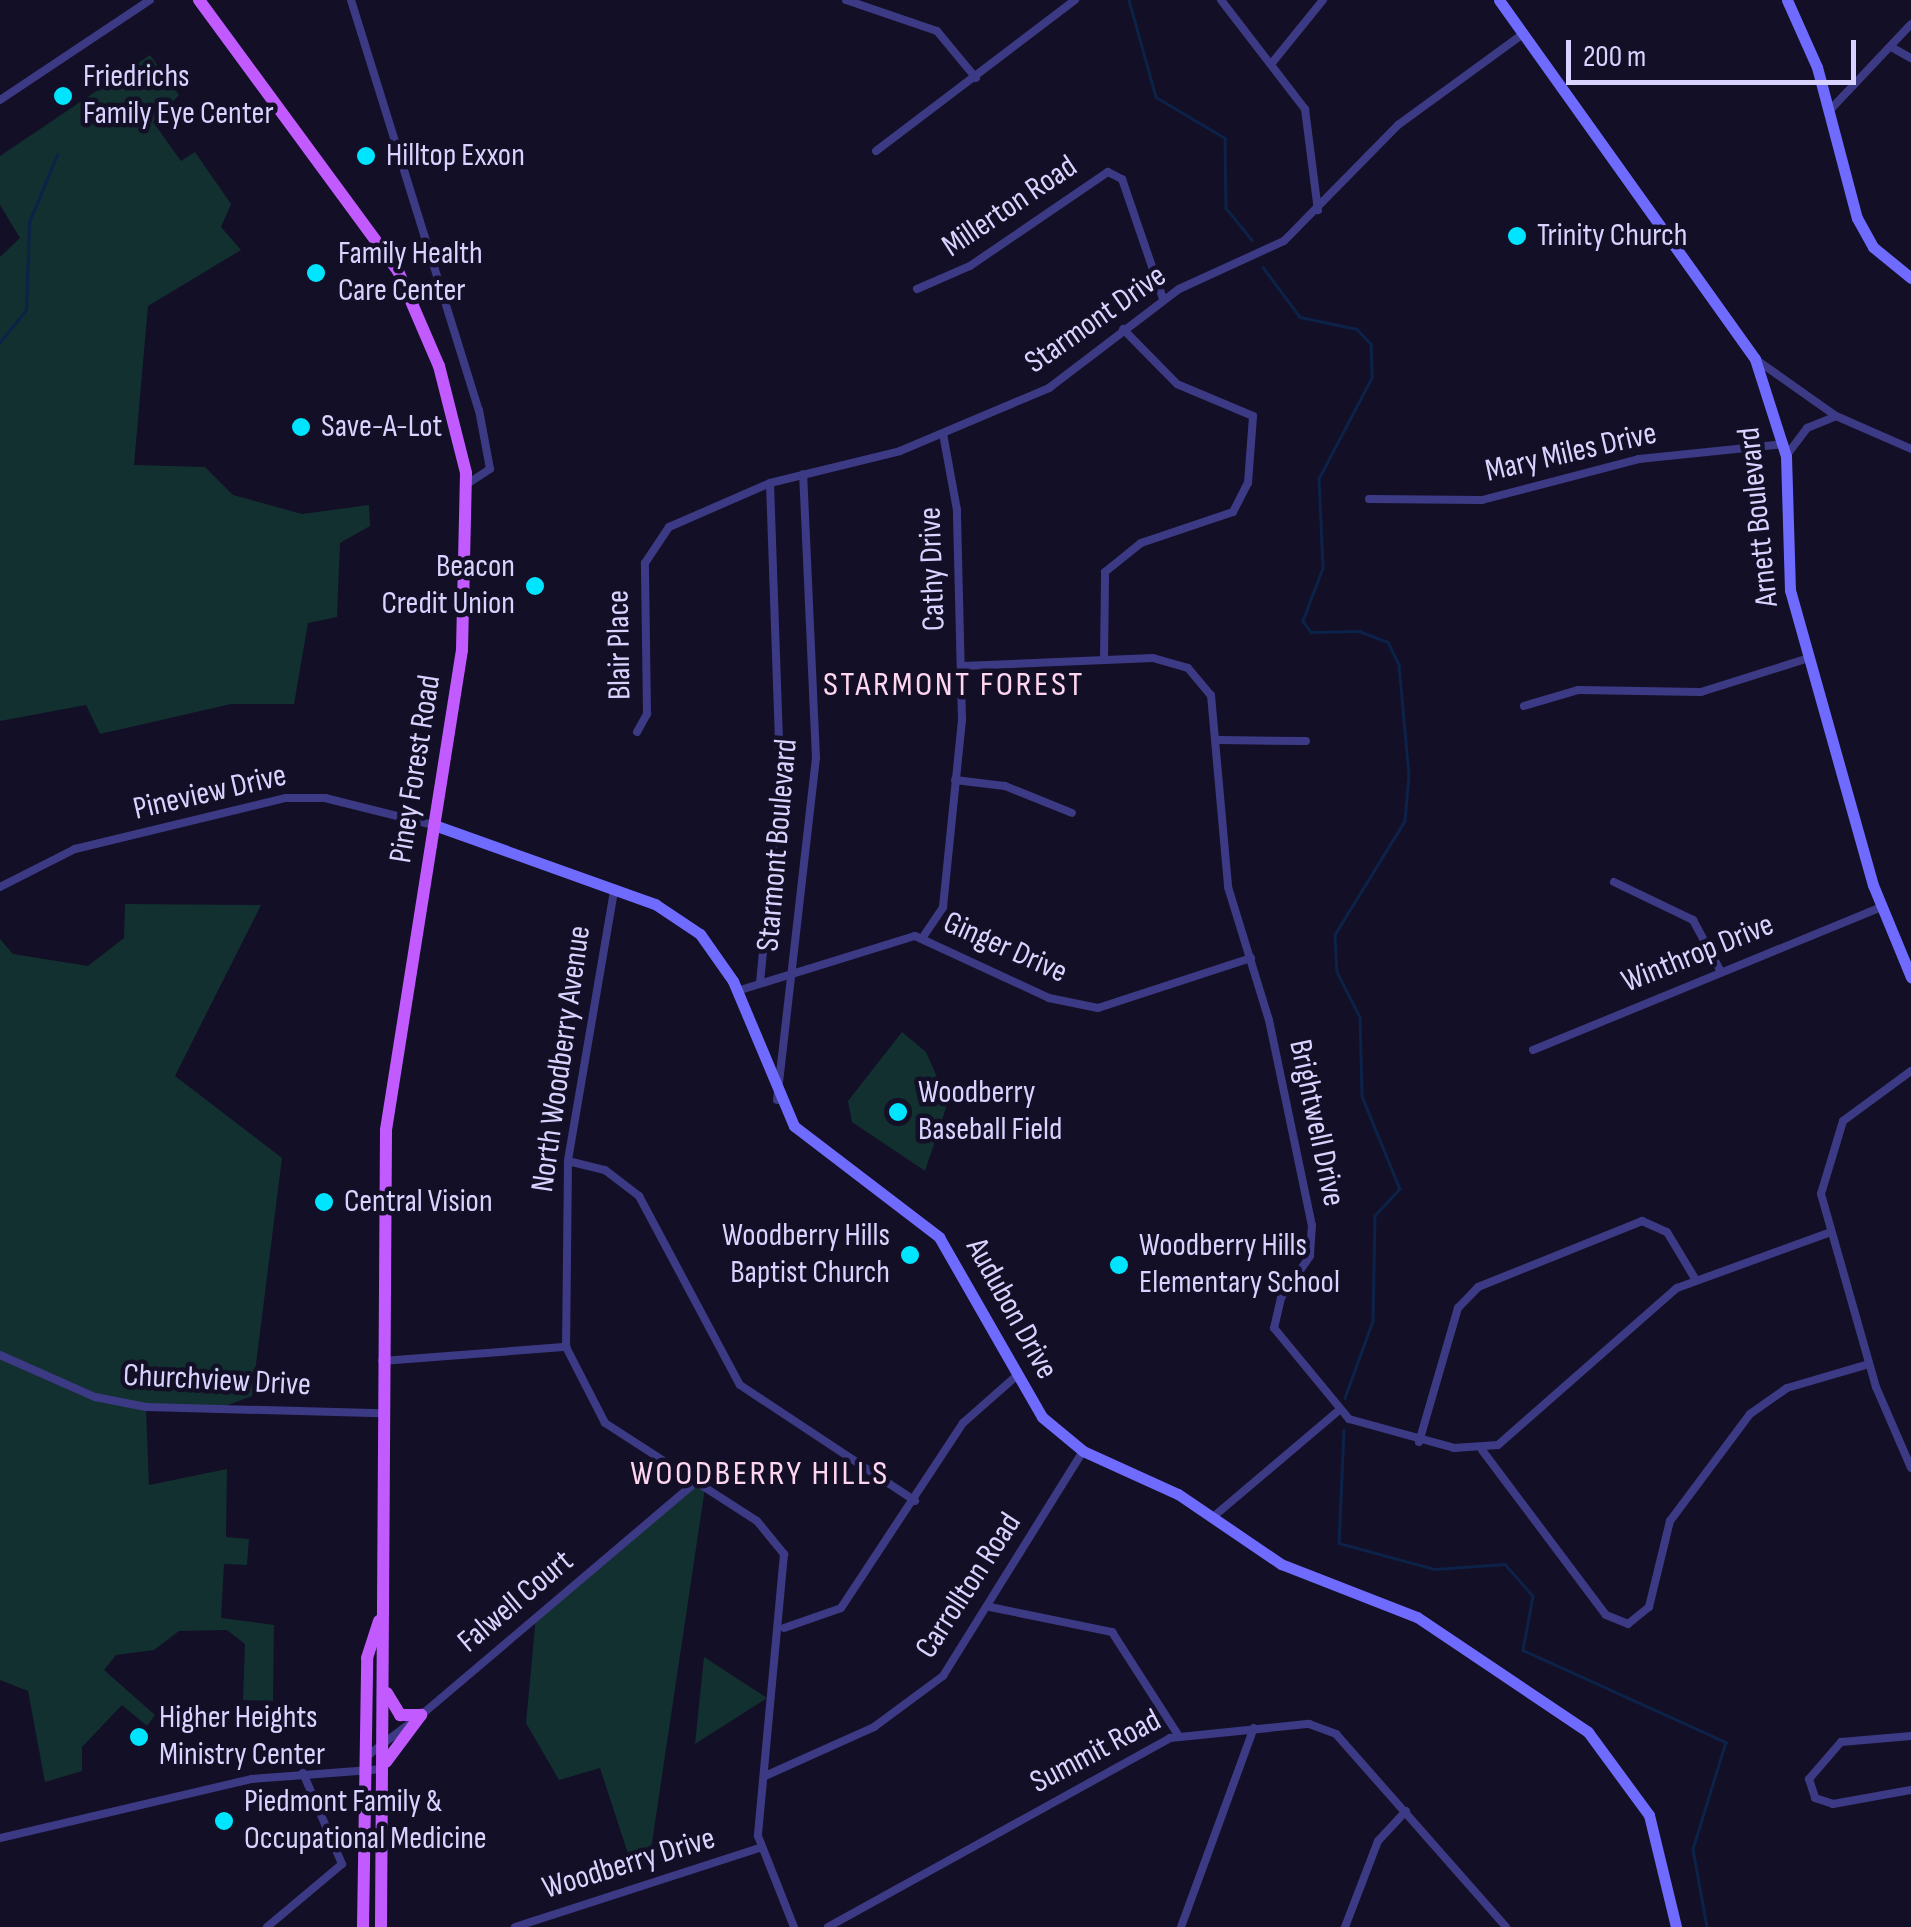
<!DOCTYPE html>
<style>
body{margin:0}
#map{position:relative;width:1911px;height:1927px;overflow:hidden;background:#130f26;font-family:"Sofia Sans Condensed",sans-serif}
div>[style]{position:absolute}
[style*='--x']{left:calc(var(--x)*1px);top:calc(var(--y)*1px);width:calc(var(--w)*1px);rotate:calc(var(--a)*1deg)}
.green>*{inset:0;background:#12302f}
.stream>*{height:2.5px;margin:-1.25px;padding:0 1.25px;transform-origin:1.25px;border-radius:1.25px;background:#0c2248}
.street>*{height:8px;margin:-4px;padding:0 4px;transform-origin:4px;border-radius:4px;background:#3d3a85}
.secondary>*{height:11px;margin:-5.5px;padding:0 5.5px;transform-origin:5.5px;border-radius:5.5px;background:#6f6bff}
.primary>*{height:12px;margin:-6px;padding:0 6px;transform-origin:6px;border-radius:6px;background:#c25bff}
.dots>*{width:28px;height:28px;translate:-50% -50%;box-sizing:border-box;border:5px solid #130f26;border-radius:50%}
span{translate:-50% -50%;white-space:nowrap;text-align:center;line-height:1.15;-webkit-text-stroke:9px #130f26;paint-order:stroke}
.poi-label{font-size:32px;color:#d9d4ff}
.left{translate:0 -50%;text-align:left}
.right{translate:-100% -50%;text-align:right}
.street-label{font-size:32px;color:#d9d4ff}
.neighbourhood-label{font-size:35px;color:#ffd6f0;letter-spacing:2.5px}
.scale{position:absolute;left:1566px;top:40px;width:290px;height:45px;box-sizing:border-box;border:5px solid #d9d4ff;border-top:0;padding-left:12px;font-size:30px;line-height:35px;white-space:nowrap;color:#d9d4ff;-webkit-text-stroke:8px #130f26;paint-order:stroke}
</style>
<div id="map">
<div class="green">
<div style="clip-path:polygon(150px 55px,179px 95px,153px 122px,181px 161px,195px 152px,231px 204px,221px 227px,241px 250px,148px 306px,134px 465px,205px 467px,233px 495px,302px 514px,369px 505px,370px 526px,340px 543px,337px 617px,308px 623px,294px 704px,231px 704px,100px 734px,86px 705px,0 721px,0 257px,20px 238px,0 205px,0 156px)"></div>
<div style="clip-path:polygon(125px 904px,261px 905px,175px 1076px,282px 1158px,252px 1396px,220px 1408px,146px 1408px,149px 1485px,227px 1469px,226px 1537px,249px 1539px,247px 1565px,224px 1564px,221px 1618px,274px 1625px,273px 1701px,243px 1700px,245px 1644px,227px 1630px,179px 1631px,154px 1650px,116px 1655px,104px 1670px,155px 1715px,147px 1726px,122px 1705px,82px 1747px,82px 1771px,45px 1782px,28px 1691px,0 1680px,0 939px,13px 954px,88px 966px,124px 938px)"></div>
<div style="clip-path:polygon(902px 1032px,926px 1052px,948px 1102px,925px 1171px,852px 1122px,848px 1101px)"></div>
<div style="clip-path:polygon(695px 1483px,705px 1488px,649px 1863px,633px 1869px,600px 1768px,559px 1780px,526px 1723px,536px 1616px)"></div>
<div style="clip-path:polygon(704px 1657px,767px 1698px,695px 1744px)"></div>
</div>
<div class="stream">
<div style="--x:1129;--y:0;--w:101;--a:74.4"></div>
<div style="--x:1156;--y:97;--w:80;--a:30.7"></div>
<div style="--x:1225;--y:138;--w:70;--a:89.2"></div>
<div style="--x:1226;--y:208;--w:41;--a:50.9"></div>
<div style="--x:1263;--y:267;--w:62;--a:53.5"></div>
<div style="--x:1300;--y:317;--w:58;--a:11.9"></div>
<div style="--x:1357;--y:329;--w:21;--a:47"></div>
<div style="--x:1371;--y:344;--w:34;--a:88"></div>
<div style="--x:1372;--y:378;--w:114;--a:117.7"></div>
<div style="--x:1319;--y:479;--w:89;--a:87.4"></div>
<div style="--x:1323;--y:568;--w:57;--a:110.7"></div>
<div style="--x:1303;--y:621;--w:14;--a:54"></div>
<div style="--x:1311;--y:632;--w:48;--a:-1.2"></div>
<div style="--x:1359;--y:631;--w:31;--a:21"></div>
<div style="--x:1388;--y:642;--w:25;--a:64"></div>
<div style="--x:1399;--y:665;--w:110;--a:84.8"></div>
<div style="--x:1409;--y:775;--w:46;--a:95"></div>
<div style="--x:1405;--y:821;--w:134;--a:121.6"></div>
<div style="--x:1335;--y:935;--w:37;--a:87"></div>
<div style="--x:1337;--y:972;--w:51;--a:62.9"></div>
<div style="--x:1360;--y:1017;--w:79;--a:88.5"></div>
<div style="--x:1362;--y:1096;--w:100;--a:67.8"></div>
<div style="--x:1400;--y:1189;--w:37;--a:133"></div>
<div style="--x:1375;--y:1216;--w:105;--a:91.1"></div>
<div style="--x:1373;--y:1321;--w:82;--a:110"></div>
<div style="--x:0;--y:342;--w:41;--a:-50.9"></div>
<div style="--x:26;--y:310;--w:88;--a:-88"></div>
<div style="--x:29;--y:222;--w:73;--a:-67.3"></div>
<div style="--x:1344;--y:1430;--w:113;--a:92.5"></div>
<div style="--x:1339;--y:1543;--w:99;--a:15.2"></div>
<div style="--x:1435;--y:1569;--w:70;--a:-4.1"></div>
<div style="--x:1505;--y:1564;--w:43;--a:48.8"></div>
<div style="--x:1533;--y:1596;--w:55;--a:100.5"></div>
<div style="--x:1523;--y:1650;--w:223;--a:24.4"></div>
<div style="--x:1726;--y:1742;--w:112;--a:107.1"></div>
<div style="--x:1693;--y:1849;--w:79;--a:79.8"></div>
</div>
<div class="street">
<div style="--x:351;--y:0;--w:430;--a:72.7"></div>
<div style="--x:479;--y:410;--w:60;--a:79.4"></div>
<div style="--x:490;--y:469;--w:30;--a:147"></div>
<div style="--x:846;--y:0;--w:96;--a:18.8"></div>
<div style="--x:937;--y:31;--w:61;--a:50.3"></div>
<div style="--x:1221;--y:0;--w:138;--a:52.4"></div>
<div style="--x:1305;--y:109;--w:102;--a:82.7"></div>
<div style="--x:1891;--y:47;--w:23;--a:29"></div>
<div style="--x:1272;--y:63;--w:81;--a:-51"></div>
<div style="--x:0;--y:100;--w:180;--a:-33.7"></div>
<div style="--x:1830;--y:110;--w:118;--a:-46.7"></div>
<div style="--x:876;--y:151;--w:250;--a:-37.2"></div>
<div style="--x:917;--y:289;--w:58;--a:-23.5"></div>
<div style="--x:970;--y:266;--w:167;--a:-34.3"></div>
<div style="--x:1108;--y:172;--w:16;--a:27"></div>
<div style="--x:1122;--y:179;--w:127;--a:71.1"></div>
<div style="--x:413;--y:300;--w:33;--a:-12"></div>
<div style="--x:1758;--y:361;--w:95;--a:35.2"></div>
<div style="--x:1786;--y:456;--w:35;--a:-53"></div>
<div style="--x:1807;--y:428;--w:31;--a:-22"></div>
<div style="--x:1836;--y:416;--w:82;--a:23.7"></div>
<div style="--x:1369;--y:499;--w:113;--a:0.5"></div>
<div style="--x:1482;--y:500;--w:162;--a:-14.6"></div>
<div style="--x:1639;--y:459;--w:146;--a:-5.9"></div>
<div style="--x:1104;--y:660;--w:88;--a:-89.3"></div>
<div style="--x:1105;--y:572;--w:46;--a:-38.9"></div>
<div style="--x:1141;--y:543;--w:97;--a:-18.6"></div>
<div style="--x:1233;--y:512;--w:33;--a:-63"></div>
<div style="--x:1248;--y:483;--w:67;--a:-85.7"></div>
<div style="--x:1253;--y:416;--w:82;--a:-157.2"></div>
<div style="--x:1177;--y:384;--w:77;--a:-134.5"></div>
<div style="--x:962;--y:666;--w:191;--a:-2.4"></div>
<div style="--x:1153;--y:658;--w:36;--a:16"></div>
<div style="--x:1188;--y:668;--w:35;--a:50"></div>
<div style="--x:1211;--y:695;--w:193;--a:84.9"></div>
<div style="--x:1228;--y:887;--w:139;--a:72.9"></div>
<div style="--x:1269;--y:1020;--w:209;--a:78.2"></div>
<div style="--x:1312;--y:1225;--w:31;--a:94"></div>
<div style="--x:1310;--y:1256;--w:51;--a:124.6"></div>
<div style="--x:1281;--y:1298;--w:31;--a:103"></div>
<div style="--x:1274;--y:1328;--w:118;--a:50.5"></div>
<div style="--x:1349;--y:1419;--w:109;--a:15.4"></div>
<div style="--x:1454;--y:1448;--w:44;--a:-3.9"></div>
<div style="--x:1498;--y:1445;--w:238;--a:-41.3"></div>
<div style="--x:1677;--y:1288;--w:161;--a:-20"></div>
<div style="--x:1524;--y:706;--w:56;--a:-16.5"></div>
<div style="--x:1578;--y:690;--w:123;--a:0.9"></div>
<div style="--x:1701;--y:692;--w:113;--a:-17.5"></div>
<div style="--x:637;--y:732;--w:21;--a:-61"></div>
<div style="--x:647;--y:714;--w:151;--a:-90.8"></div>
<div style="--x:645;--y:563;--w:43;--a:-56.3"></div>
<div style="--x:669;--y:527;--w:110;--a:-23.5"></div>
<div style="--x:770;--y:483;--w:134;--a:-13.8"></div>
<div style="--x:900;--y:451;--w:162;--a:-22.9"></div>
<div style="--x:1049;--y:388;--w:163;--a:-37.3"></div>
<div style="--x:1179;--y:289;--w:115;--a:-24.6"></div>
<div style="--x:1284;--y:241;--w:163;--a:-45.5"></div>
<div style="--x:1398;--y:125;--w:155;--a:-36.1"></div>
<div style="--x:1218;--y:740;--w:88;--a:0.7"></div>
<div style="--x:955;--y:780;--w:50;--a:6.8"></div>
<div style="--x:1005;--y:786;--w:72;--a:21.9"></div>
<div style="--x:1614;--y:882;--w:88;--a:25.7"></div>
<div style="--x:1693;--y:920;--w:59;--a:61.7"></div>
<div style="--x:0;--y:887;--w:84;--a:-26.9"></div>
<div style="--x:75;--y:849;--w:217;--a:-13.6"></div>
<div style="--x:286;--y:798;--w:39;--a:0"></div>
<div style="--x:325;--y:798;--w:115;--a:14"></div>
<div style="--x:614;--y:891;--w:274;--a:99.7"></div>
<div style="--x:568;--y:1161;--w:186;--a:90.6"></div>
<div style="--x:566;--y:1347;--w:85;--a:62.8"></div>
<div style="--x:605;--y:1423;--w:181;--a:32.8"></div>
<div style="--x:757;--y:1521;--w:43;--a:50.7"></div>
<div style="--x:784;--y:1554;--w:283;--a:95.3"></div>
<div style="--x:758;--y:1836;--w:98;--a:68.4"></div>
<div style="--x:923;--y:937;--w:36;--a:-56"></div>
<div style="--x:943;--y:907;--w:188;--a:-84.2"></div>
<div style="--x:962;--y:720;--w:210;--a:-91.4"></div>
<div style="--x:957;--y:510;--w:77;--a:-100.4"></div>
<div style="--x:760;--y:983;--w:214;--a:-84.6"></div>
<div style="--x:780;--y:770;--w:287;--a:-92"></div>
<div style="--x:737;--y:991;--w:186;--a:-17.2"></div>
<div style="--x:915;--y:936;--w:148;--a:24.8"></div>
<div style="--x:1049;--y:998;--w:50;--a:11.5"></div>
<div style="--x:1098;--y:1008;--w:161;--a:-18.1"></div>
<div style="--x:1533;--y:1050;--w:376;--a:-22.3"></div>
<div style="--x:1911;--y:1071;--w:84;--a:143.7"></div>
<div style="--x:1843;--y:1121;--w:76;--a:106.8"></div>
<div style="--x:1821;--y:1194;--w:201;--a:74.1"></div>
<div style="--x:1876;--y:1387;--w:88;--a:66.6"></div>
<div style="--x:777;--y:1100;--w:344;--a:-83.5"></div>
<div style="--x:816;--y:758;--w:284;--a:-92.6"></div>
<div style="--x:568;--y:1161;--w:38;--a:14"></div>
<div style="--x:605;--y:1170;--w:43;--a:37.4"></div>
<div style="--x:639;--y:1196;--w:214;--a:61.9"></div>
<div style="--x:740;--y:1385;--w:210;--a:33.5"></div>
<div style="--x:0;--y:1355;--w:104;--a:23.9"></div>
<div style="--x:95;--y:1397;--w:52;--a:11.1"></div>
<div style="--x:146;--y:1407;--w:235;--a:1.5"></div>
<div style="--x:382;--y:1361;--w:185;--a:-4.4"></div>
<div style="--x:1419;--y:1442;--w:140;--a:-73.8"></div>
<div style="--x:1458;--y:1308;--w:29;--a:-46"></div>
<div style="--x:1478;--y:1287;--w:177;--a:-21.9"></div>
<div style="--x:1642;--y:1221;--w:27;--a:24"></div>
<div style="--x:1667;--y:1232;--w:52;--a:59"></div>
<div style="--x:1482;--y:1450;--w:206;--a:53.1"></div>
<div style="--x:1606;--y:1615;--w:24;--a:22"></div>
<div style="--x:1628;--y:1624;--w:27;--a:-39"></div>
<div style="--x:1649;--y:1607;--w:89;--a:-76.3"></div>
<div style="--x:1670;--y:1521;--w:134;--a:-53.2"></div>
<div style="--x:1750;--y:1414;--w:45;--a:-35.1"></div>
<div style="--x:1787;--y:1388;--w:85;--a:-16.3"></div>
<div style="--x:1213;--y:1517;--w:164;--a:-40.3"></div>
<div style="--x:990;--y:1607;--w:125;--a:11.6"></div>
<div style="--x:1112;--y:1632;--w:122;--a:57.3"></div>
<div style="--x:784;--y:1628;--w:60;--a:-19.3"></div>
<div style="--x:841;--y:1608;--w:222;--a:-56.6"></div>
<div style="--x:963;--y:1423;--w:68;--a:-41.4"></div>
<div style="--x:420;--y:1716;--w:360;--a:-40.3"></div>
<div style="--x:1911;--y:1736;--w:70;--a:175.1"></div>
<div style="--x:1841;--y:1742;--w:49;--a:130.9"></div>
<div style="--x:1809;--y:1779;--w:20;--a:72"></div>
<div style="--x:1815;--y:1798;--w:19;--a:18"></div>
<div style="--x:1833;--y:1804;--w:79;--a:-10.2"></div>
<div style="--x:367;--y:1756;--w:53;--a:-37.3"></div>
<div style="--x:765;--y:1776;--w:120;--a:-24.2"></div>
<div style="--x:874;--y:1727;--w:86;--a:-36.5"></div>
<div style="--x:943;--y:1676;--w:265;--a:-58.1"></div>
<div style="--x:0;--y:1838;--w:259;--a:-13.2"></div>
<div style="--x:252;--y:1779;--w:132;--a:-4.3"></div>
<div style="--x:267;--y:1927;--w:98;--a:-40"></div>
<div style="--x:342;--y:1864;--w:99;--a:-113.2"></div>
<div style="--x:515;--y:1927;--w:256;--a:-17.9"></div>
<div style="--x:828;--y:1927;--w:391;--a:-28.9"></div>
<div style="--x:1170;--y:1738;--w:140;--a:-5.8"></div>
<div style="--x:1309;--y:1724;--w:29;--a:20"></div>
<div style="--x:1336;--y:1734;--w:257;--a:48.6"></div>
<div style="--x:1181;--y:1927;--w:212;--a:-69.9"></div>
<div style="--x:1345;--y:1927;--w:92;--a:-69"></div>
<div style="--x:1378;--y:1841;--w:41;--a:-47"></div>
</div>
<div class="secondary">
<div style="--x:1499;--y:0;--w:441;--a:54.5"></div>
<div style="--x:1755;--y:359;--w:102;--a:72.3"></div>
<div style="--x:1786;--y:456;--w:134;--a:88.3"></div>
<div style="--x:1790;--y:590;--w:306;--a:74.3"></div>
<div style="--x:1873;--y:885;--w:100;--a:67.6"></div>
<div style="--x:1787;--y:0;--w:73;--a:65.9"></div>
<div style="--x:1817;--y:67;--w:156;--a:75.2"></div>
<div style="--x:1857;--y:218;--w:33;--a:61"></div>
<div style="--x:1873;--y:247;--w:49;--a:39.2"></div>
<div style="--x:437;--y:826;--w:232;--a:19.7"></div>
<div style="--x:655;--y:904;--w:54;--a:33.7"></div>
<div style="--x:700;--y:934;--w:57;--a:54.9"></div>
<div style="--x:733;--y:981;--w:157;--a:67.2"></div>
<div style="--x:794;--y:1126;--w:183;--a:37.4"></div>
<div style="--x:939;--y:1237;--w:207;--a:60.2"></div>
<div style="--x:1042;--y:1417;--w:53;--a:39.7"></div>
<div style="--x:1083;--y:1451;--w:104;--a:24.4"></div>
<div style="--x:1178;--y:1494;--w:125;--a:34.2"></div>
<div style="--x:1281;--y:1564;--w:146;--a:21.3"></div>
<div style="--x:1417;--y:1617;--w:206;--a:33.9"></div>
<div style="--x:1588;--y:1732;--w:103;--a:53.7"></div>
<div style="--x:1649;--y:1815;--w:115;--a:76.4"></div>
</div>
<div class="primary">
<div style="--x:199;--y:0;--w:336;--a:53.7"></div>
<div style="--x:398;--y:271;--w:103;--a:66.7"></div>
<div style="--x:439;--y:366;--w:110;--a:75.8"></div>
<div style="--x:466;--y:473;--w:177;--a:91.3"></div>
<div style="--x:462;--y:650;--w:486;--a:99"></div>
<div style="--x:386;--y:1130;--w:797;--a:90.36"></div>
<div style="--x:387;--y:1693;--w:26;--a:59"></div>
<div style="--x:400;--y:1715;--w:21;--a:0"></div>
<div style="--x:386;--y:1762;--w:59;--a:-53.3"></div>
<div style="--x:363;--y:1927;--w:269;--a:-89.1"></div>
<div style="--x:367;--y:1658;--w:39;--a:-72"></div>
</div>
<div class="dots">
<div style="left:63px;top:96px;background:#00e5ff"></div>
<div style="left:366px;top:156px;background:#00e5ff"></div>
<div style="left:1517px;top:236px;background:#00e5ff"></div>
<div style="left:316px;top:273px;background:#00e5ff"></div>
<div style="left:301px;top:427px;background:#00e5ff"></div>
<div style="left:535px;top:586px;background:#00e5ff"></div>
<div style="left:898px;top:1112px;background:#00e5ff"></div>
<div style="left:324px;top:1202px;background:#00e5ff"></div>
<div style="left:910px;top:1255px;background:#00e5ff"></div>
<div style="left:1119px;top:1265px;background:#00e5ff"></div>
<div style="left:139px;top:1737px;background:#00e5ff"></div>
<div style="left:224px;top:1821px;background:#00e5ff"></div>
</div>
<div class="poi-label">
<span class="left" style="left:83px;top:96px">Friedrichs<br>Family Eye Center</span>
<span class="left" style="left:386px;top:156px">Hilltop Exxon</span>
<span class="left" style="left:1537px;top:236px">Trinity Church</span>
<span class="left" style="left:338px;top:273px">Family Health<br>Care Center</span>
<span class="left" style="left:321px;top:427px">Save-A-Lot</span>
<span class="right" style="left:515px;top:586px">Beacon<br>Credit Union</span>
<span class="left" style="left:918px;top:1112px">Woodberry<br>Baseball Field</span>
<span class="left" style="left:344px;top:1202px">Central Vision</span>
<span class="right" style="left:890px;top:1255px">Woodberry Hills<br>Baptist Church</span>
<span class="left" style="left:1139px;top:1265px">Woodberry Hills<br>Elementary School</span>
<span class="left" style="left:159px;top:1737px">Higher Heights<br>Ministry Center</span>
<span class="left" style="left:244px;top:1821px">Piedmont Family &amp;<br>Occupational Medicine</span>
</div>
<div class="street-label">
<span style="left:1010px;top:207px;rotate:-34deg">Millerton Road</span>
<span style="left:1096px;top:320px;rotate:-35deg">Starmont Drive</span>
<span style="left:1571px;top:453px;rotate:-13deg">Mary Miles Drive</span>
<span style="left:1759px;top:517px;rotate:-96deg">Arnett Boulevard</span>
<span style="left:933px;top:569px;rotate:-92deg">Cathy Drive</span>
<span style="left:620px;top:645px;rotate:-91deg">Blair Place</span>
<span style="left:416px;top:769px;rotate:-81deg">Piney Forest Road</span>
<span style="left:210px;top:793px;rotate:-13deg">Pineview Drive</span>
<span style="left:778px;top:845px;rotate:-85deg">Starmont Boulevard</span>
<span style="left:1005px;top:948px;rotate:24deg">Ginger Drive</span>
<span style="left:1698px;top:954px;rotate:-22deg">Winthrop Drive</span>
<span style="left:562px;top:1059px;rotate:-82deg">North Woodberry Avenue</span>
<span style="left:1316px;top:1123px;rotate:78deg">Brightwell Drive</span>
<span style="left:1011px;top:1309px;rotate:61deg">Audubon Drive</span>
<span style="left:217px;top:1381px;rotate:3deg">Churchview Drive</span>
<span style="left:969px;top:1586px;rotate:-57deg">Carrollton Road</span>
<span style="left:516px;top:1602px;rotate:-40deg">Falwell Court</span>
<span style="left:1096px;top:1752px;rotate:-28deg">Summit Road</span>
<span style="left:629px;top:1864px;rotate:-17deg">Woodberry Drive</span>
</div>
<div class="neighbourhood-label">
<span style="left:954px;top:685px">STARMONT FOREST</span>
<span style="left:760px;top:1474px">WOODBERRY HILLS</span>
</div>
<div class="scale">200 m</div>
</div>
